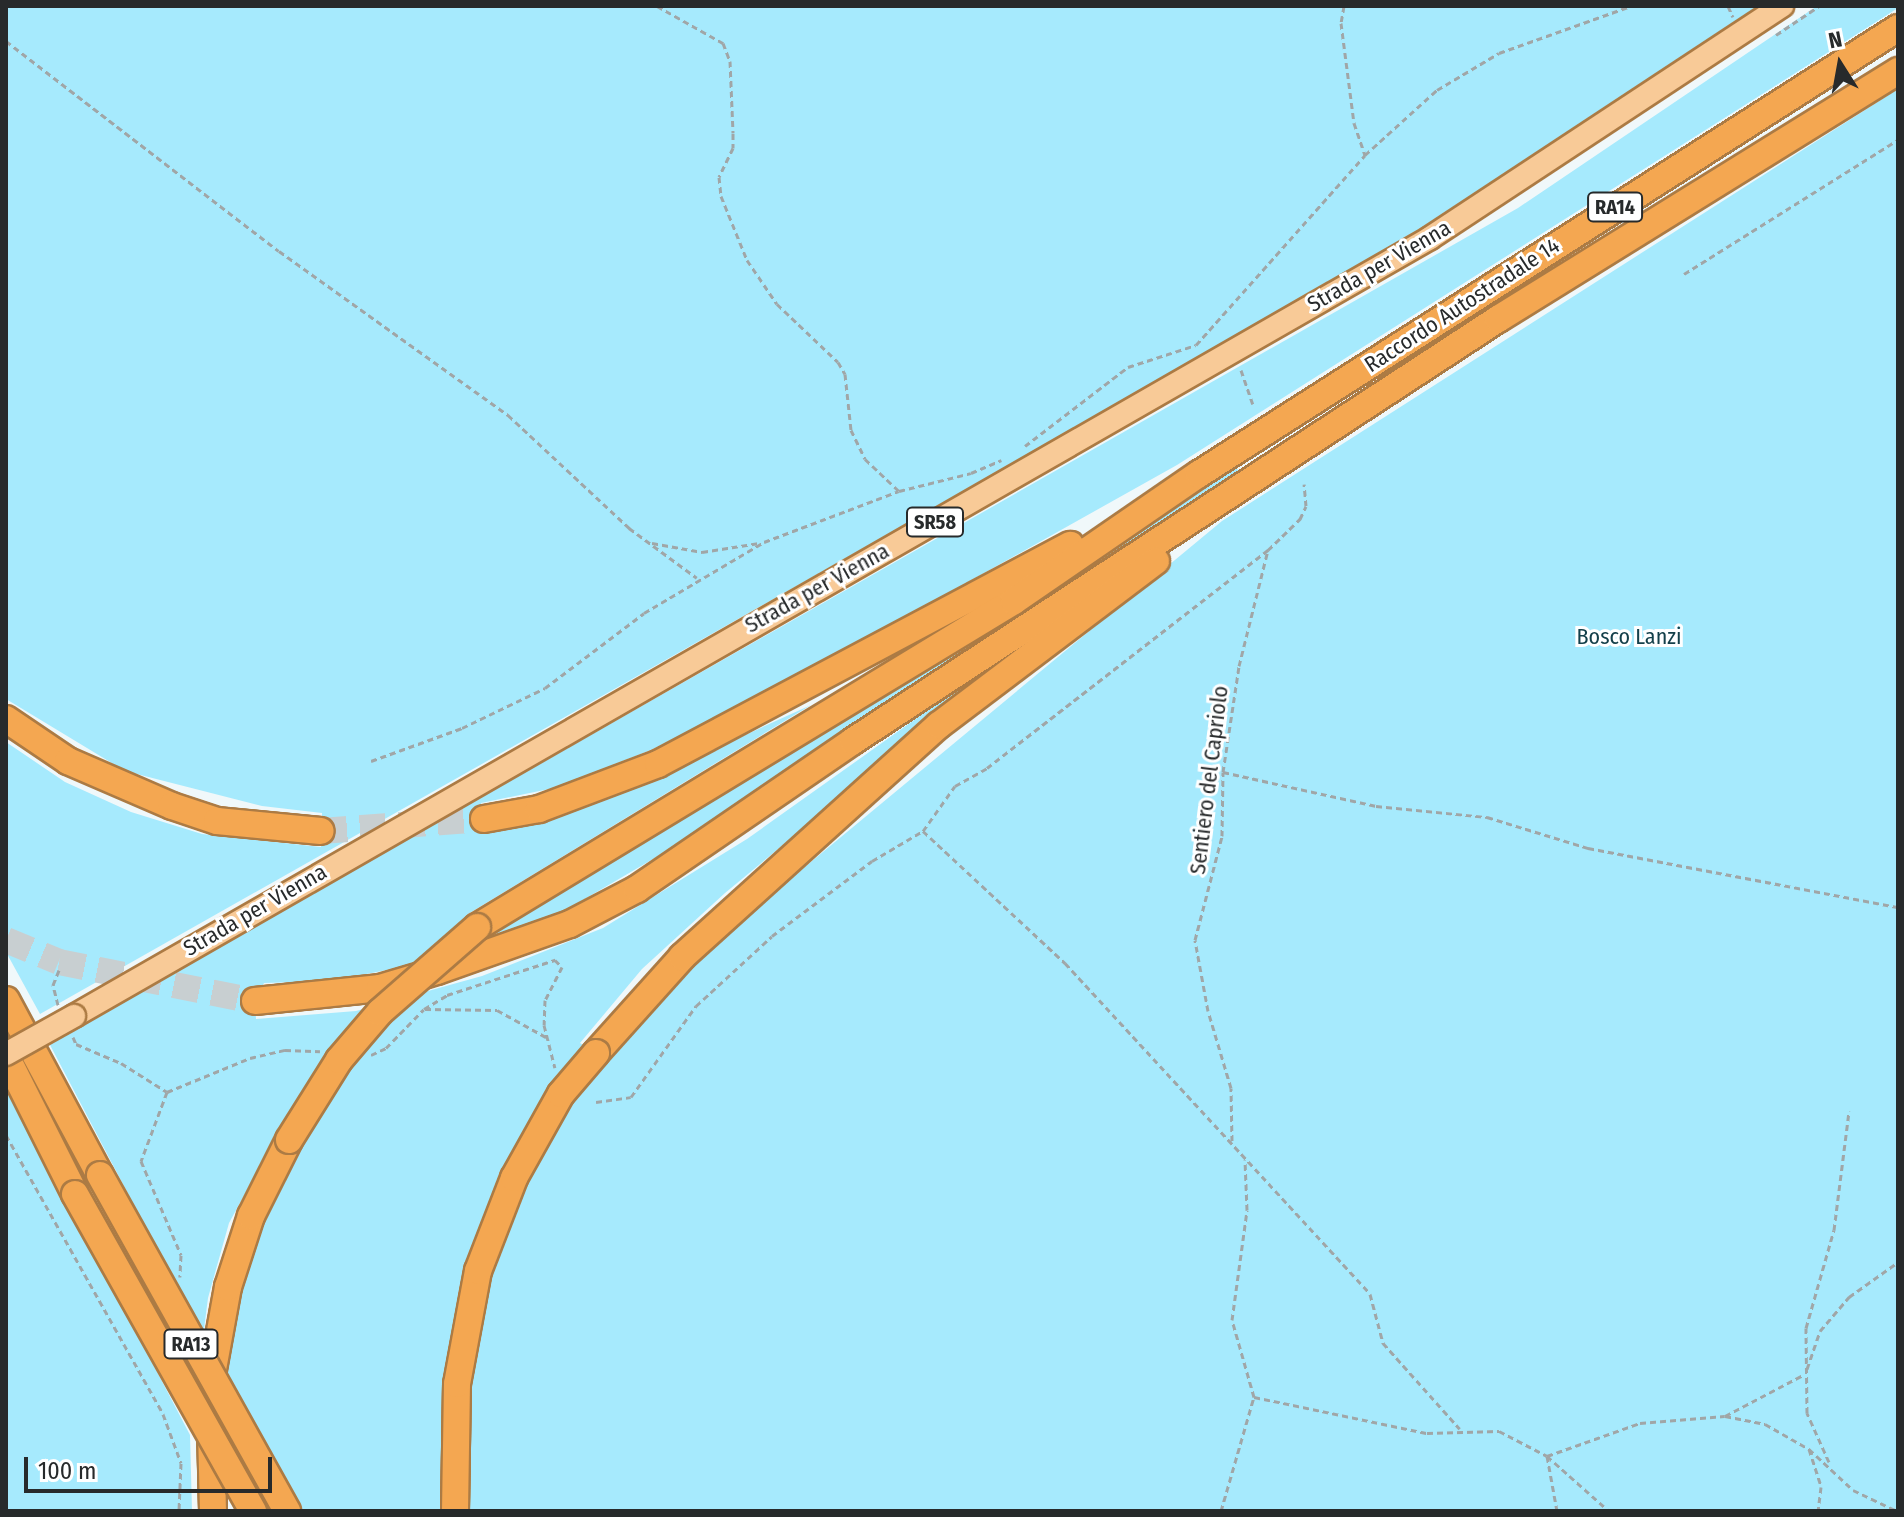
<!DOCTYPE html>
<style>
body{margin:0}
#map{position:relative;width:1904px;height:1517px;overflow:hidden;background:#f0f8fa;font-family:"Fira Sans Condensed",sans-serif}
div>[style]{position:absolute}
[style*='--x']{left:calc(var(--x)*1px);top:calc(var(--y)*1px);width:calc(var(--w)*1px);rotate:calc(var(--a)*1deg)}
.green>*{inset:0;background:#a6eafd}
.motorway-tunnel>*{height:26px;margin-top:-13px;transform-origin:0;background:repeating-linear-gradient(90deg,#c8cfd1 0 26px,transparent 0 39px)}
.path>*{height:3px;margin-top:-1.5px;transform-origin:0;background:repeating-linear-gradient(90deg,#a0a6a7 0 6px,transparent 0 10px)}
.roads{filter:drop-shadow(2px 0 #ac7b44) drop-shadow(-2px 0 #ac7b44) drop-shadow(0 2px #ac7b44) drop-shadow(0 -2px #ac7b44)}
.primary>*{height:22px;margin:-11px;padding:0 11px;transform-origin:11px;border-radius:11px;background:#f8ca97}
.motorway>*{height:26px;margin:-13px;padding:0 13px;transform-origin:13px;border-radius:13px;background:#f4a751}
.bridges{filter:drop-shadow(2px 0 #ac7b44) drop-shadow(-2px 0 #ac7b44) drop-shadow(0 2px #ac7b44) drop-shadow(0 -2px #ac7b44)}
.primary-bridge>*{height:22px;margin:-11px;padding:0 11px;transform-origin:11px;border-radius:11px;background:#f8ca97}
.motorway-bridge>*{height:26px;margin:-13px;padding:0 13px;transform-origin:13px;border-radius:13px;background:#f4a751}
span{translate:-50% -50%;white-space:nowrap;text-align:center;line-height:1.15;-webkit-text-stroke:6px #fff;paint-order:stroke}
.shield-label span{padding:2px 6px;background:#fff;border:2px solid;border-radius:6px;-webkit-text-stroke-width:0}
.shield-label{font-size:20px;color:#272a2b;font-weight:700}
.street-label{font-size:22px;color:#272a2b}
.park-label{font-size:22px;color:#14404b}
.frame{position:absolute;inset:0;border:8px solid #272a2b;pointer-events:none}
.north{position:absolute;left:1800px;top:24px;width:80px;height:80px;-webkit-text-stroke:6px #fff;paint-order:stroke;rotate:349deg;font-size:22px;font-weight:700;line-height:32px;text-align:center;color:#272a2b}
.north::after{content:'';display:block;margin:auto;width:28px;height:36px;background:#272a2b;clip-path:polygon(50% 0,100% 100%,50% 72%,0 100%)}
.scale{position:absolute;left:24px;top:1457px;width:248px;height:36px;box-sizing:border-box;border:4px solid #272a2b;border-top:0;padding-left:10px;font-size:24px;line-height:28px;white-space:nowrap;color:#272a2b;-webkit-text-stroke:6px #fff;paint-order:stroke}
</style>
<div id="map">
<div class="green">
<div style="clip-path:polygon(6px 6px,1766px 6px,1509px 177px,1309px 296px,40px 1014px,6px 952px,6px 742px,65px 782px,131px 812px,202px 834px,321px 847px,322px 813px,262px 806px,125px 771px,6px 699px)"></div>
<div style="clip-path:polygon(1817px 6px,1898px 8px,1177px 465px,786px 684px,651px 750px,554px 788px,481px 803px,487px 834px,587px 807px,811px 705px,468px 914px,481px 934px,1027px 607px,1235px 467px,1239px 471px,718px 821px,559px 914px,486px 941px,402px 967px,331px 981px,264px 983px,255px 1001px,256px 1019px,356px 1011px,482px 976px,603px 928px,747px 839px,1056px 619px,725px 893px,642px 969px,580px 1043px,596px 1053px,747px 915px,1222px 521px,1898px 89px,1898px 1511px,303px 1511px,217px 1367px,277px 1135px,229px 1223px,208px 1298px,203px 1337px,49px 1043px,1518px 208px)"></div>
<div style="clip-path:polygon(6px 1082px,190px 1435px,192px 1511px,6px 1511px)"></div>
</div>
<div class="motorway-tunnel">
<div style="--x:321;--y:831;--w:163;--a:-4.2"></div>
<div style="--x:6;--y:940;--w:57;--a:22.5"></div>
<div style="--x:59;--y:962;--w:200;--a:11.3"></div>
</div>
<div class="path">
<div style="--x:657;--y:6;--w:76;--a:29.3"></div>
<div style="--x:723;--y:43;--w:19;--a:69"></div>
<div style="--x:730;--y:61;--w:72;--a:87.6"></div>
<div style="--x:733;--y:133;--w:15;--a:90"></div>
<div style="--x:733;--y:148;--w:32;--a:116"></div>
<div style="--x:719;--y:177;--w:19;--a:84"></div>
<div style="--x:721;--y:196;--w:69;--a:67.9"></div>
<div style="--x:747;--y:260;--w:53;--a:55.7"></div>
<div style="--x:777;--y:304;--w:84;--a:43.6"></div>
<div style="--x:838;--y:362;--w:14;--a:60"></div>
<div style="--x:845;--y:374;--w:56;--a:83.9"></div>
<div style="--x:851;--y:430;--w:32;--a:64"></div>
<div style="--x:865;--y:459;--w:47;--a:43.3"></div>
<div style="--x:1344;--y:6;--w:17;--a:100"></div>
<div style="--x:1341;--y:23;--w:101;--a:82.6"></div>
<div style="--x:1354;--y:123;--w:34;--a:71"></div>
<div style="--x:1728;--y:6;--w:12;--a:66"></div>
<div style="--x:1776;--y:35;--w:52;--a:-34"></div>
<div style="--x:6;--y:41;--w:344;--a:37.6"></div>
<div style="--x:279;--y:251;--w:282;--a:35.6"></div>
<div style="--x:508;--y:415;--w:166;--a:43"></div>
<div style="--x:629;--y:528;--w:84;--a:36.3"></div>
<div style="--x:1684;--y:274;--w:252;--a:-32.1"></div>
<div style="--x:1241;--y:370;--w:36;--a:71"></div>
<div style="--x:1025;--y:446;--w:130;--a:-37.5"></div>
<div style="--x:1128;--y:367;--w:71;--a:-17.9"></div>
<div style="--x:1196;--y:345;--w:254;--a:-48.3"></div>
<div style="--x:1365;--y:155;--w:97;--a:-42.1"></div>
<div style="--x:1437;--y:90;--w:72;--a:-30.8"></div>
<div style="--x:1499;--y:53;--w:140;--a:-19.6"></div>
<div style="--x:652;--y:543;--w:51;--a:10.2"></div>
<div style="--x:702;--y:552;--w:58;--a:-9"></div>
<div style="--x:371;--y:761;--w:97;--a:-19.9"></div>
<div style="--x:462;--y:728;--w:92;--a:-25.7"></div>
<div style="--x:545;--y:688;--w:124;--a:-37.1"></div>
<div style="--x:644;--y:613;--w:139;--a:-30.6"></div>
<div style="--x:764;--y:542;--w:144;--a:-20.7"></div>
<div style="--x:899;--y:491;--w:74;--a:-14"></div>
<div style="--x:971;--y:473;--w:33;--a:-23"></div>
<div style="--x:1223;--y:772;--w:157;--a:12.5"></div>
<div style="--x:1376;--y:806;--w:112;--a:5.7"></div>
<div style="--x:1487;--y:817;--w:106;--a:17.1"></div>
<div style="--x:1588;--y:848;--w:316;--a:10.8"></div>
<div style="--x:923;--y:831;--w:194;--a:42.9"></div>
<div style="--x:1065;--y:963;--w:450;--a:47.3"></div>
<div style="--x:1370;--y:1294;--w:51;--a:75.1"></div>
<div style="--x:1383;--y:1343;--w:115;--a:48.2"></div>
<div style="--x:58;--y:1005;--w:21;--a:-104"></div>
<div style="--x:53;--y:985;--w:16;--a:-68"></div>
<div style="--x:425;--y:1009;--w:72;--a:0.8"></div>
<div style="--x:497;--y:1010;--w:56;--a:28.9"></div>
<div style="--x:73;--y:1037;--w:8;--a:67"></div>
<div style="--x:76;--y:1044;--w:49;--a:22.9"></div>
<div style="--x:121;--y:1063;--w:54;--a:32.2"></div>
<div style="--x:167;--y:1092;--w:90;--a:-22.3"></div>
<div style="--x:250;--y:1058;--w:36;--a:-13"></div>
<div style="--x:285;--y:1050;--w:35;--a:2"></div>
<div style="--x:371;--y:1055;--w:17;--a:-25"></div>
<div style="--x:386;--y:1048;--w:54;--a:-45.7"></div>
<div style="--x:424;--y:1009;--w:27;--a:-31"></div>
<div style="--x:447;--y:995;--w:114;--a:-18"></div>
<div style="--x:555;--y:960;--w:10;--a:45"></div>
<div style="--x:562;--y:967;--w:37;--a:117"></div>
<div style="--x:545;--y:1000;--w:25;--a:92"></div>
<div style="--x:544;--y:1025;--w:44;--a:75.7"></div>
<div style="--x:167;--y:1092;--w:74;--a:110.6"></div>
<div style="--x:141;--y:1161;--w:102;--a:66.9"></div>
<div style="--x:181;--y:1255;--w:22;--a:93"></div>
<div style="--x:596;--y:1102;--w:35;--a:-8"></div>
<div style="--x:631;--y:1097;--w:112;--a:-54.5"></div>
<div style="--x:696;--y:1006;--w:103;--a:-42.6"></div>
<div style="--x:772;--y:936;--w:125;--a:-36.9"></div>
<div style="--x:872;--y:861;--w:59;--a:-30.5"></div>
<div style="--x:923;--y:831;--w:55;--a:-54.6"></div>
<div style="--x:955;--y:786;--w:37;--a:-29"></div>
<div style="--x:987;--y:768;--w:356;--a:-37.8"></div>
<div style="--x:6;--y:1135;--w:320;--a:60.6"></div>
<div style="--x:163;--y:1414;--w:52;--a:69.8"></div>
<div style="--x:181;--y:1463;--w:48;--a:92.4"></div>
<div style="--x:1232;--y:1141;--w:53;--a:-91.1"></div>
<div style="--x:1231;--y:1088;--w:80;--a:-106.6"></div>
<div style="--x:1208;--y:1011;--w:72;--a:-100.4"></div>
<div style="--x:1195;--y:940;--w:107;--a:-75.4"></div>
<div style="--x:1222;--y:836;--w:64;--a:-89.1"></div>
<div style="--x:1223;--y:772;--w:107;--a:-81.4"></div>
<div style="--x:1239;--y:666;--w:120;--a:-76"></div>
<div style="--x:1268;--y:550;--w:45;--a:-44.1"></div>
<div style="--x:1300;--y:519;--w:14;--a:-65"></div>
<div style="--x:1306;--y:506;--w:22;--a:-95"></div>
<div style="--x:1807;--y:1369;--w:40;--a:-71.1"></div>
<div style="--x:1820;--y:1331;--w:45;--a:-49.5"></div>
<div style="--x:1849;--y:1297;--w:60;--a:-35.5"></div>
<div style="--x:1254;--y:1397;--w:177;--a:11.8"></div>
<div style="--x:1427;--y:1433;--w:72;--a:-1.6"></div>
<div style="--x:1499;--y:1431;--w:54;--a:27.5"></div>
<div style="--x:1547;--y:1456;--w:83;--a:41.6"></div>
<div style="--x:1725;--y:1416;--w:88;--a:-27.7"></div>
<div style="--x:1809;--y:1449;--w:60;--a:43"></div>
<div style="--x:1853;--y:1490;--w:49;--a:25.5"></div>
<div style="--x:1547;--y:1456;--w:99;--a:-19.5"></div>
<div style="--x:1640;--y:1423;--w:85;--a:-4.7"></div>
<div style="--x:1725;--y:1416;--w:41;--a:11.3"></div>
<div style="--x:1765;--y:1424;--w:51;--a:29.6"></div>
<div style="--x:1809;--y:1449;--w:40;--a:72"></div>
<div style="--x:1821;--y:1487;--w:24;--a:97"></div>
<div style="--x:1547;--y:1456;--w:56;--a:79.7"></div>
<div style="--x:1829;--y:1462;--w:54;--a:-114.2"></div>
<div style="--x:1807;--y:1413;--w:85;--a:-90.7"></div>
<div style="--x:1806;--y:1328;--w:102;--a:-74.1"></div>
<div style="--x:1834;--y:1230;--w:120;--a:-82.8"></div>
<div style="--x:1221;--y:1511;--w:119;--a:-73.9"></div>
<div style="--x:1254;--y:1397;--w:80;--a:-105.9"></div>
<div style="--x:1232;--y:1320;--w:111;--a:-82.2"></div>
<div style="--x:1247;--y:1210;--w:50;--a:-92.3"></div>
</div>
<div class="roads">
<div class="primary">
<div style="--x:74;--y:1016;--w:1563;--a:-29.84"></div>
<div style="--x:1430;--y:238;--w:422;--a:-33.4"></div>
</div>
<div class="motorway">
<div style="--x:6;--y:719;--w:75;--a:34.1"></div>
<div style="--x:68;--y:761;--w:113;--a:23.4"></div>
<div style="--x:172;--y:806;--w:47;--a:18.4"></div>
<div style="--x:217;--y:821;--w:104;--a:5.5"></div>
<div style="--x:484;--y:819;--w:56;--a:-10.3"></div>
<div style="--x:539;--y:809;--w:127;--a:-20.7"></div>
<div style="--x:658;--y:764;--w:467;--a:-28"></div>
<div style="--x:477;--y:927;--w:628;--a:-31.26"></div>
<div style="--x:1014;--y:601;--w:224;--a:-34.5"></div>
<div style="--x:1199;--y:474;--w:829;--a:-32.54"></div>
<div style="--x:6;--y:1000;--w:199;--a:61.8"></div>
<div style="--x:255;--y:1001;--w:126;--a:-5.9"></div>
<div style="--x:380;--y:988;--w:59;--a:-16.6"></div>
<div style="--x:437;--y:971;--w:141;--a:-19.5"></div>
<div style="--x:570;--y:924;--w:76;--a:-27.6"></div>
<div style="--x:637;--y:889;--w:262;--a:-34.4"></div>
<div style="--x:853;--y:741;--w:771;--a:-33.2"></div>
<div style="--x:1498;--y:319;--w:471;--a:-31.8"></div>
<div style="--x:596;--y:1053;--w:129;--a:-48.1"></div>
<div style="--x:682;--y:957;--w:346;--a:-42.1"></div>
<div style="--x:939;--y:725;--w:272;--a:-37.1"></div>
<div style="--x:6;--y:1056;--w:154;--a:63.4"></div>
<div style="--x:213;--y:1511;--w:125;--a:-91.4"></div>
<div style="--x:210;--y:1386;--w:101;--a:-79.7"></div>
<div style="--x:228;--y:1287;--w:75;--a:-72.1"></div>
<div style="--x:251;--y:1216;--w:85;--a:-63.4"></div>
</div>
</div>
<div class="bridges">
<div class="primary-bridge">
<div style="--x:6;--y:1054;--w:78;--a:-29.2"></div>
</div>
<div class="motorway-bridge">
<div style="--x:289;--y:1140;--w:94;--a:-58"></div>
<div style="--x:339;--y:1060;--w:63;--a:-49.5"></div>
<div style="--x:380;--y:1012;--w:129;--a:-41.2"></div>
<div style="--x:100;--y:1175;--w:385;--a:60.9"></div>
<div style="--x:75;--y:1194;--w:364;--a:60.7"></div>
<div style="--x:455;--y:1511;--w:127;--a:-89.1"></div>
<div style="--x:457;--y:1384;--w:115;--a:-79.5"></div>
<div style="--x:478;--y:1271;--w:100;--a:-68.8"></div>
<div style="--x:514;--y:1178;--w:96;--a:-60.8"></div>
<div style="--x:561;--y:1094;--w:54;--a:-49.5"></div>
</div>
</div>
<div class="shield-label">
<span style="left:1615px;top:207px">RA14</span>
<span style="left:935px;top:522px">SR58</span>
<span style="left:191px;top:1344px">RA13</span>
</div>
<div class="street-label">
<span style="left:1379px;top:266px;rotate:-30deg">Strada per Vienna</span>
<span style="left:1462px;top:305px;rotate:-33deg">Raccordo Autostradale 14</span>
<span style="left:817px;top:588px;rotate:-29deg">Strada per Vienna</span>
<span style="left:1209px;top:780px;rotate:-83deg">Sentiero del Capriolo</span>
<span style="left:255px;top:910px;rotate:-30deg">Strada per Vienna</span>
</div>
<div class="park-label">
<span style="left:1629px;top:637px">Bosco Lanzi</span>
</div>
<div class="frame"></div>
<div class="north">N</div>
<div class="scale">100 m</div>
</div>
